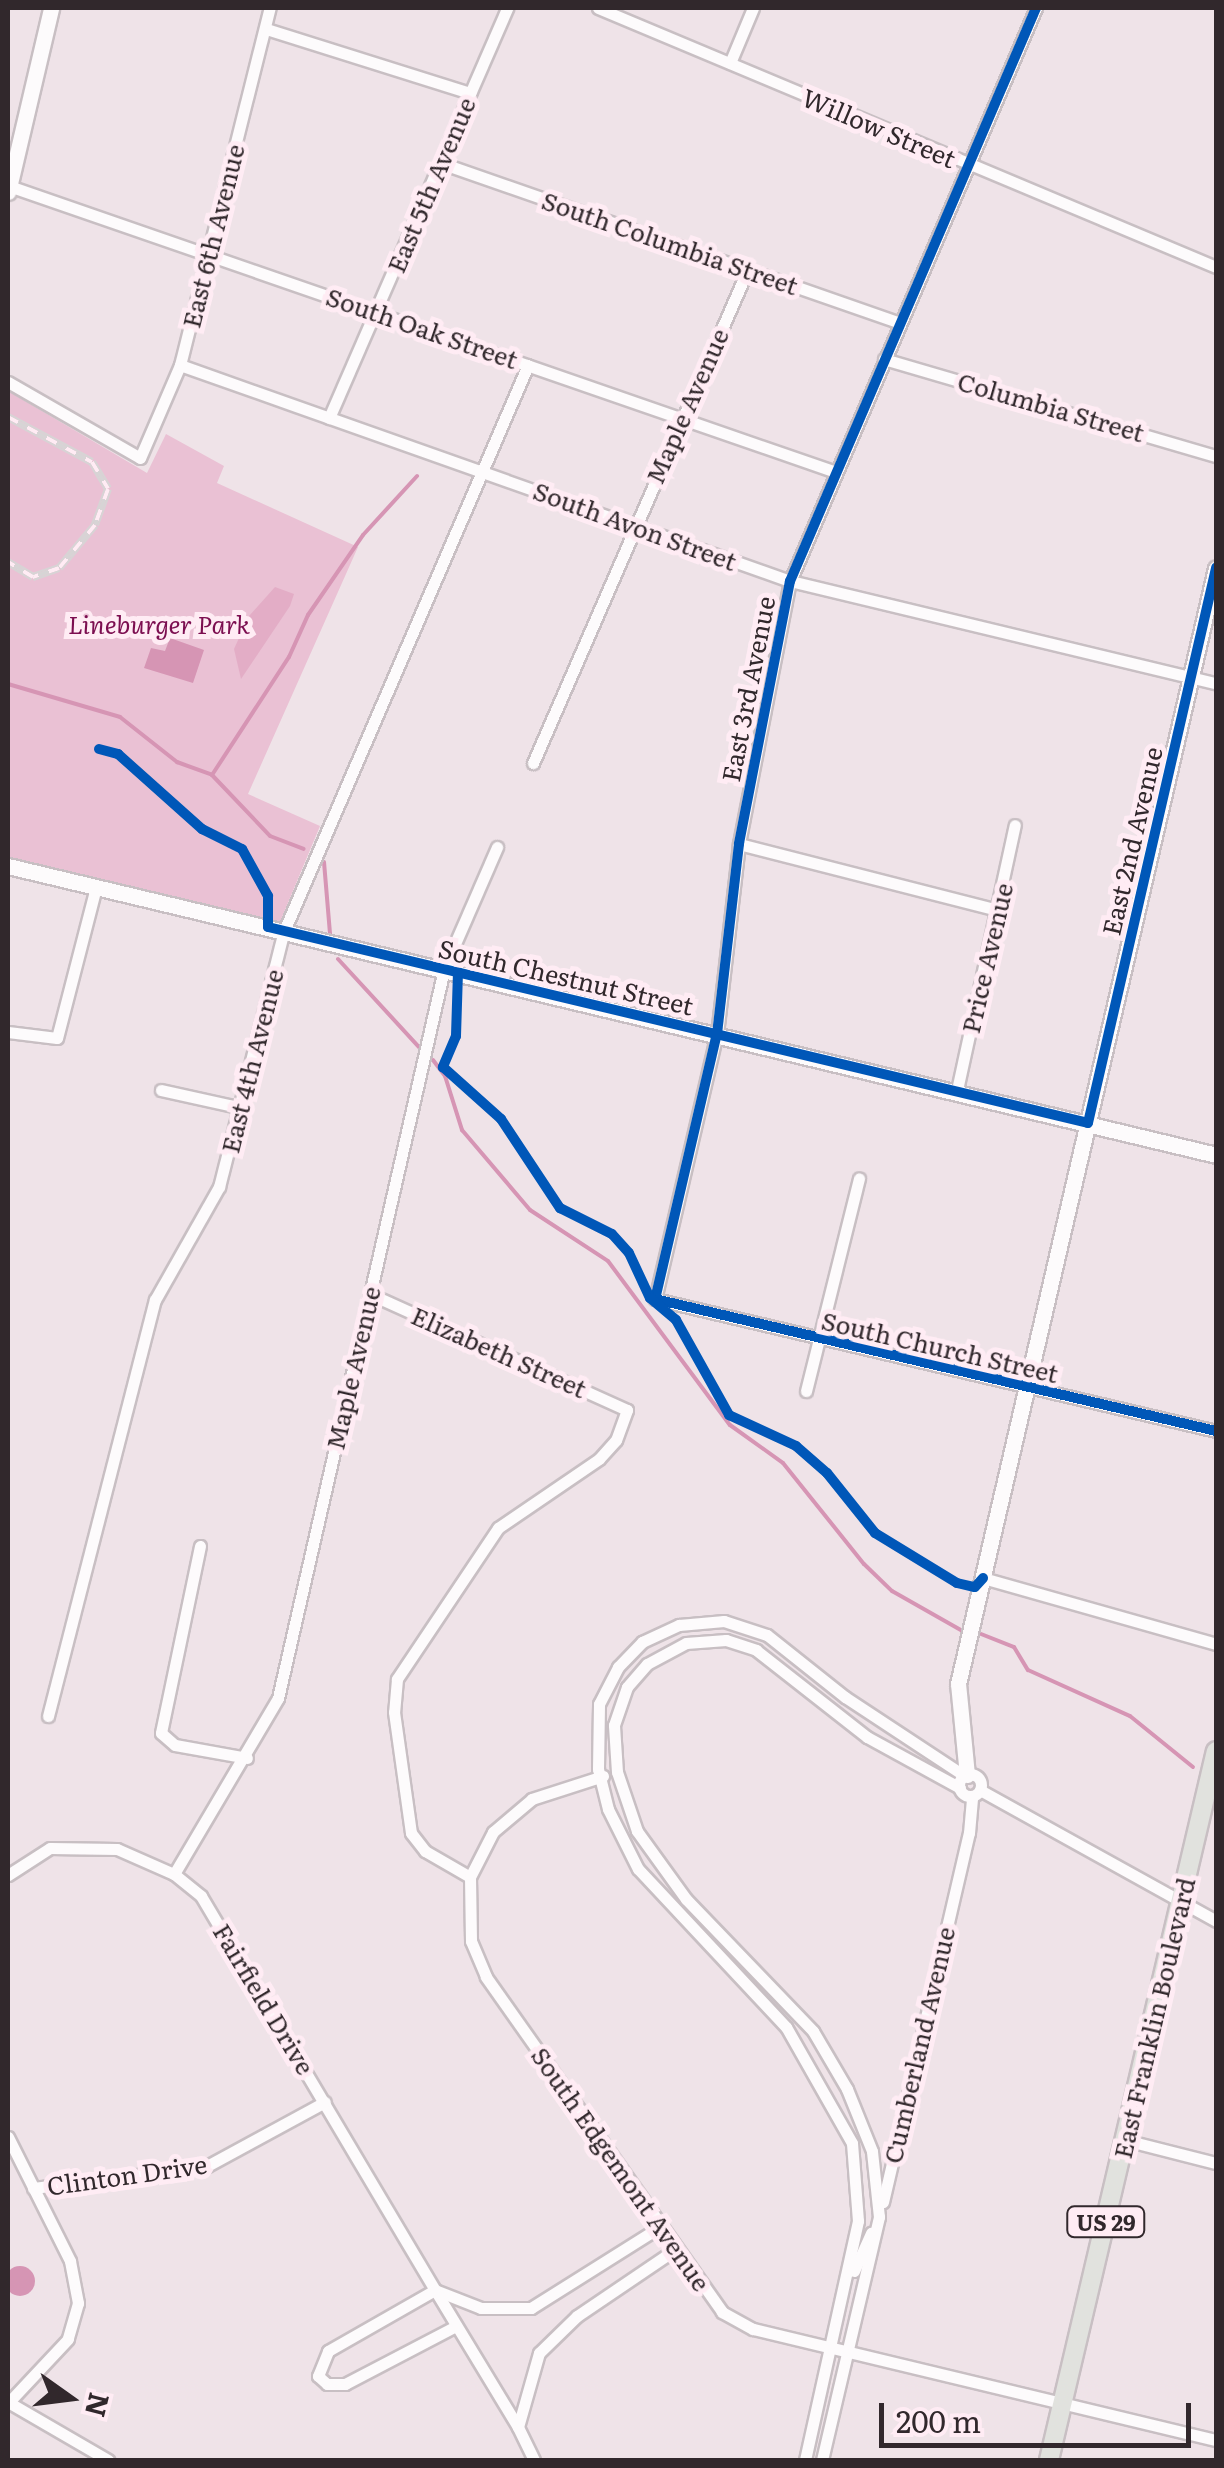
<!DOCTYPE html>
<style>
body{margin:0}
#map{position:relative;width:1224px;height:2468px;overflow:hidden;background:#efe3e8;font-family:Literata,serif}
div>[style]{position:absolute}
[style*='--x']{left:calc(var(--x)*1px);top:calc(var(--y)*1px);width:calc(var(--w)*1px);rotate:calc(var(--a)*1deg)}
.green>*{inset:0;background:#eac1d4}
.forest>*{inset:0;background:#e3adc6}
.water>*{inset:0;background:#d695b4}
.round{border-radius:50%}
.stream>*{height:4px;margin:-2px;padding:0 2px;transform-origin:2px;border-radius:2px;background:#d695b4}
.roads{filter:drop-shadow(2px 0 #c8bfc3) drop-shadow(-2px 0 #c8bfc3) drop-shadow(0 2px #c8bfc3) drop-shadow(0 -2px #c8bfc3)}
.street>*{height:11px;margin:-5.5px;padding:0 5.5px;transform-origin:5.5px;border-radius:5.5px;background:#fdfbfc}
.street>.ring{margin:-5.5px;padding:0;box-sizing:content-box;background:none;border:11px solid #fdfbfc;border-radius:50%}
.secondary>*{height:15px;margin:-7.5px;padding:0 7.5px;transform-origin:7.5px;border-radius:7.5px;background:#fdfbfc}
.primary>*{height:18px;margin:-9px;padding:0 9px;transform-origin:9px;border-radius:9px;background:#e1e2de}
.rail>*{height:8px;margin-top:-4px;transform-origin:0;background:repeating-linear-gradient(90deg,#ffecf4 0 11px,#d7d4d5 0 22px);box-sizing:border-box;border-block:2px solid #d7d4d5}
.cycleway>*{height:10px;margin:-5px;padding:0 5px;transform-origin:5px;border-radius:5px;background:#0057b8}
span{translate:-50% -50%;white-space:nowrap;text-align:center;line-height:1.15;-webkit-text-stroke:10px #ffecf4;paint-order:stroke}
.shield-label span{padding:2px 8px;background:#ffecf4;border:2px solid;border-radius:8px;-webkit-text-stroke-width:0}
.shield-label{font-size:22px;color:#31282c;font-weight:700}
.street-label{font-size:25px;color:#31282c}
.park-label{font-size:25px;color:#7c0e50;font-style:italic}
.frame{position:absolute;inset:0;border:10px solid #31282c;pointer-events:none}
.north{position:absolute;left:20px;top:2348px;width:100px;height:100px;-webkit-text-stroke:8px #ffecf4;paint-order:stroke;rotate:104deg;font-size:28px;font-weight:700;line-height:40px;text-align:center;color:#31282c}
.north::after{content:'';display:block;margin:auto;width:35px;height:45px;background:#31282c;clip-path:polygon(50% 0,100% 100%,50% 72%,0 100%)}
.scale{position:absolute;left:879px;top:2403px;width:312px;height:45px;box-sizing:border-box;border:5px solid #31282c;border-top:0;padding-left:12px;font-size:30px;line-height:35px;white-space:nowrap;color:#31282c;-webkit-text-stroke:8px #ffecf4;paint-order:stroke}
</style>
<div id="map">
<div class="green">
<div style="clip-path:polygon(8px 391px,147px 473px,166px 434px,224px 466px,217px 483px,358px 547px,248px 794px,320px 826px,280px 922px,8px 858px)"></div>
</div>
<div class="forest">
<div style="clip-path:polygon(275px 587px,294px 594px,290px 606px,241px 679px,234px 649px,249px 616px)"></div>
</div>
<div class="water">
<div style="clip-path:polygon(170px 638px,204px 650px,193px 683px,144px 668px,151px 648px,165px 651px)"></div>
<div class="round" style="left:5px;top:2266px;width:30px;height:30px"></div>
</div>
<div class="stream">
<div style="--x:8;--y:684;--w:117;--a:16.4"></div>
<div style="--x:120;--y:717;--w:73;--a:38.3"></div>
<div style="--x:177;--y:762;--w:37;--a:20"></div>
<div style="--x:212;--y:775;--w:84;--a:46.4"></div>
<div style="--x:270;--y:836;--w:36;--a:21"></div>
<div style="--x:212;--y:775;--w:141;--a:-56.9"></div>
<div style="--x:289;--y:657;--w:46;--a:-65.7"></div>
<div style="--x:308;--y:615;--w:97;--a:-55.5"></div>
<div style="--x:363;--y:535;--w:80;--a:-47.5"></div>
<div style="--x:324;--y:862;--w:72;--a:85.2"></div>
<div style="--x:338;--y:959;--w:120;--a:47.4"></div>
<div style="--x:433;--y:1060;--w:20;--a:53"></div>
<div style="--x:445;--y:1076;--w:57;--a:72.5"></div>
<div style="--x:462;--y:1130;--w:105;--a:49.6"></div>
<div style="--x:530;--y:1210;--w:93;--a:33.2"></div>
<div style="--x:608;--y:1261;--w:204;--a:53.4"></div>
<div style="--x:730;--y:1425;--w:65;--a:35.6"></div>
<div style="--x:783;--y:1463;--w:129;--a:51.3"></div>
<div style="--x:864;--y:1564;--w:39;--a:44"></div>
<div style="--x:892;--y:1591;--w:79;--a:29.5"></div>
<div style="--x:976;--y:1632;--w:41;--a:21.5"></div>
<div style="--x:1014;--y:1647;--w:27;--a:59"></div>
<div style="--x:1028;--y:1670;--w:112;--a:24.3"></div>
<div style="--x:1130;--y:1716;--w:81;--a:39"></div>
</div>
<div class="roads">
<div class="street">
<div style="--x:598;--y:8;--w:670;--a:22.74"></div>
<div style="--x:1036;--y:8;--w:624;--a:113.23"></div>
<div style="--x:790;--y:581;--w:268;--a:101"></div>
<div style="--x:739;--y:844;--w:190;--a:96.6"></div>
<div style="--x:717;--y:1033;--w:273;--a:103.1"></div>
<div style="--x:655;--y:1299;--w:576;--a:13.24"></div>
<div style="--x:266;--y:29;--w:214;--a:17.4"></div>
<div style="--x:730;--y:63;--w:60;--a:-67.3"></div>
<div style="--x:441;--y:163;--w:486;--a:19.2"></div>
<div style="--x:9;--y:186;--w:875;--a:19.08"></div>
<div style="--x:884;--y:359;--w:346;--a:16.3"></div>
<div style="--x:180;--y:365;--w:647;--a:19.5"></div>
<div style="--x:790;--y:581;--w:438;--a:13.5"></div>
<div style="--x:8;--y:382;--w:152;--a:29.9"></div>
<div style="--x:140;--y:458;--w:101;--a:-66.7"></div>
<div style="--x:180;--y:365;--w:368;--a:-75.9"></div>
<div style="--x:329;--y:418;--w:447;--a:-66.5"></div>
<div style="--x:533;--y:763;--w:537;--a:-66.49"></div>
<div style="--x:739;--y:844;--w:267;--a:14.3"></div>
<div style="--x:8;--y:1032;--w:49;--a:7"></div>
<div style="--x:57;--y:1038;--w:156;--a:-75.5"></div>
<div style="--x:161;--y:1090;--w:83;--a:12.5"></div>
<div style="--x:957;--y:1090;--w:271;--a:-77.7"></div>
<div style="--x:370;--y:1294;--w:282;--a:24.3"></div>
<div style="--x:627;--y:1410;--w:32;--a:110"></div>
<div style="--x:616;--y:1440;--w:25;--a:132"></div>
<div style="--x:599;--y:1459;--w:122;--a:145.7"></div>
<div style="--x:498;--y:1528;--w:182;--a:123.8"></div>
<div style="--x:397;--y:1679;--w:33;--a:95"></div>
<div style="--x:394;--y:1712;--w:122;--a:82"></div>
<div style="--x:411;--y:1833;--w:23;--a:52"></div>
<div style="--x:425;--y:1851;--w:52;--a:30"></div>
<div style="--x:806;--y:1391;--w:219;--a:-76"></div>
<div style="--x:200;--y:1546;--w:191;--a:101.8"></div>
<div style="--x:161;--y:1733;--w:18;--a:41"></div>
<div style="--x:175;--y:1745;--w:73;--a:10.2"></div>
<div style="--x:983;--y:1578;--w:242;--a:15.8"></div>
<div style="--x:48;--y:1716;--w:430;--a:-75.6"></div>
<div style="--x:155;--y:1300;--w:130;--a:-60.5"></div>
<div style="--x:219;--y:1187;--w:264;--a:-75.8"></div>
<div style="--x:284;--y:931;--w:616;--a:-66.68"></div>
<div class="ring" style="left:959px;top:1774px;width:11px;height:11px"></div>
<div style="--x:603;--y:1776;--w:75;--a:162.1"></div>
<div style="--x:532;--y:1799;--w:51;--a:139.8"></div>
<div style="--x:493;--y:1832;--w:51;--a:117.1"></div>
<div style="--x:470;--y:1877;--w:64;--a:89.1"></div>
<div style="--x:471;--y:1941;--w:39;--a:67"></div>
<div style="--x:486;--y:1977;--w:410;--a:54.8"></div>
<div style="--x:722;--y:2312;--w:35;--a:29"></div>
<div style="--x:753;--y:2329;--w:476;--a:13.5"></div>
<div style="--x:980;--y:1790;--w:270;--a:29"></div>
<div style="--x:174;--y:1874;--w:204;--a:-59.4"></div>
<div style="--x:278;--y:1698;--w:748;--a:-77.17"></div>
<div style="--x:444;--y:969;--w:133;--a:-66.5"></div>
<div style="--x:8;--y:1875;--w:50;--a:-32.7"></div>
<div style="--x:50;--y:1848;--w:67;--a:0.9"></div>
<div style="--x:117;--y:1849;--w:62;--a:23.7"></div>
<div style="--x:174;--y:1874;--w:35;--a:39"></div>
<div style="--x:201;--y:1896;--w:458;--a:59.3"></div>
<div style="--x:435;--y:2290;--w:49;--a:21.4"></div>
<div style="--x:481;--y:2308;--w:50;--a:0"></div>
<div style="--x:531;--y:2308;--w:150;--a:-32.2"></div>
<div style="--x:8;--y:2137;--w:139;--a:63.4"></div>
<div style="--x:70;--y:2261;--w:43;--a:79.2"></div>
<div style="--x:78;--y:2303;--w:37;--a:106"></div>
<div style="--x:68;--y:2339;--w:88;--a:133.2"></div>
<div style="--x:1125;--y:2140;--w:94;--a:14.2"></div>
<div style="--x:33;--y:2188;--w:175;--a:-7.2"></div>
<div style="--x:207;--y:2166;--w:134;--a:-28.5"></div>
<div style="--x:883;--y:2202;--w:379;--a:-76.9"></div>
<div style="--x:969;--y:1833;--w:37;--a:-85"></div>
<div style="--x:854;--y:2271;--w:42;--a:-65.9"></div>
<div style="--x:456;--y:2326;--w:125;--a:152.4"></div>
<div style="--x:345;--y:2384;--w:18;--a:180"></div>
<div style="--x:327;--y:2384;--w:12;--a:-138"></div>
<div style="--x:318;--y:2376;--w:27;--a:-68"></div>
<div style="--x:328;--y:2351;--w:123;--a:-29.7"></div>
<div style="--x:435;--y:2290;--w:160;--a:58.8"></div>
<div style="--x:8;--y:2402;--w:116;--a:30.1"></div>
<div style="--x:534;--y:2460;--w:37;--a:-116"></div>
<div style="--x:518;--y:2427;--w:77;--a:-74.2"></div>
<div style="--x:539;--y:2353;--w:53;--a:-44.2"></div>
<div style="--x:577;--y:2316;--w:116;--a:-34.1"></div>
<div style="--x:805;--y:2460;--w:245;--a:-77.5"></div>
<div style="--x:858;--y:2221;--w:78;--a:-94.4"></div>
<div style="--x:852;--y:2143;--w:133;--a:-119.6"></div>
<div style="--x:786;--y:2027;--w:216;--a:-133.1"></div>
<div style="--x:638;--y:1869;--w:67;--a:-116.6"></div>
<div style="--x:608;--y:1809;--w:41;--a:-104"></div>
<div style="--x:598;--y:1769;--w:65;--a:-89.1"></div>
<div style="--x:599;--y:1704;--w:42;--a:-62.8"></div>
<div style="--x:618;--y:1667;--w:35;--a:-46"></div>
<div style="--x:642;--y:1642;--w:41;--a:-24.7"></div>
<div style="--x:679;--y:1625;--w:45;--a:-5.1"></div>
<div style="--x:724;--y:1621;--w:45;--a:18"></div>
<div style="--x:767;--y:1635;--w:100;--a:38.5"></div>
<div style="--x:845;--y:1697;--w:144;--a:33.4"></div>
<div style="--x:822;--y:2460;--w:250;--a:-76.8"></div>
<div style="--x:879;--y:2217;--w:66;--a:-96.1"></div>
<div style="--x:872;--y:2151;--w:67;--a:-112"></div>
<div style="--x:847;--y:2089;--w:67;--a:-120.4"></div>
<div style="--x:813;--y:2031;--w:183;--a:-133.9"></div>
<div style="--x:686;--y:1899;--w:84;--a:-125.8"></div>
<div style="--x:637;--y:1831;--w:62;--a:-108.7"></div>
<div style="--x:617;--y:1772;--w:47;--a:-93.7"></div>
<div style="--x:614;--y:1725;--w:40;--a:-71.1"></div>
<div style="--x:627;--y:1687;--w:30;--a:-49"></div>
<div style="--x:647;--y:1664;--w:44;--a:-28.3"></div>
<div style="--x:686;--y:1643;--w:40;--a:-4.3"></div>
<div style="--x:726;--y:1640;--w:32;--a:18"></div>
<div style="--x:756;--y:1650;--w:141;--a:38.1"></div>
<div style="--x:867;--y:1737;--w:106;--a:28.7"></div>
</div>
<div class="secondary">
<div style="--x:8;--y:192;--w:189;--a:-76.8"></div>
<div style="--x:8;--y:866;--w:1242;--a:13.45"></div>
<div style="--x:967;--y:1775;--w:91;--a:-95.6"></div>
<div style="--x:958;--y:1684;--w:1145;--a:-76.98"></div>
</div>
<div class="primary">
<div style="--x:1049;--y:2460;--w:728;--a:-76.75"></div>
</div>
</div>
<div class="rail">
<div style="--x:8;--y:417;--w:95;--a:28.2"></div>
<div style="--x:92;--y:462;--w:31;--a:59"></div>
<div style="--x:108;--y:489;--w:38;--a:110"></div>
<div style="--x:95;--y:525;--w:56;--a:129.9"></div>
<div style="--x:59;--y:568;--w:28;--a:161"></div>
<div style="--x:33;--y:577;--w:29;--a:-149"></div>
</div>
<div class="cycleway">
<div style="--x:1036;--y:8;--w:624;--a:113.23"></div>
<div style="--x:790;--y:581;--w:268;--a:101"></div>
<div style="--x:739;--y:844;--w:190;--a:96.6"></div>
<div style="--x:717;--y:1033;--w:273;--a:103.1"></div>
<div style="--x:655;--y:1299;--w:576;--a:13.24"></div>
<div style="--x:99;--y:749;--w:20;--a:15"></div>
<div style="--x:118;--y:754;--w:113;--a:41.8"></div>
<div style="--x:202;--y:829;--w:45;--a:26.6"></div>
<div style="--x:242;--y:849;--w:54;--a:61"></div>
<div style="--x:268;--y:896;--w:31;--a:90"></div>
<div style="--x:268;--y:927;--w:843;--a:13.44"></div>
<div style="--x:1088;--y:1123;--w:570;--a:-77.01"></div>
<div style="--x:458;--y:972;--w:64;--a:91.8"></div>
<div style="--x:456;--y:1036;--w:34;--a:113"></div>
<div style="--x:443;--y:1067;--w:78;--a:41.9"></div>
<div style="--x:501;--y:1119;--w:107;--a:56.5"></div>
<div style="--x:560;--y:1208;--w:58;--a:26.6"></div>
<div style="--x:612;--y:1234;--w:25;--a:48"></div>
<div style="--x:629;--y:1253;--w:50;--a:65"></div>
<div style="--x:650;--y:1298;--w:34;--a:40"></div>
<div style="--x:676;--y:1320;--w:109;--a:60.8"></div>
<div style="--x:729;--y:1415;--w:74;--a:24.8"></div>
<div style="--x:796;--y:1446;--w:41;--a:41.1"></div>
<div style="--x:827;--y:1473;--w:77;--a:51.3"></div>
<div style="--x:875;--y:1533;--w:96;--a:31.4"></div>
<div style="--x:957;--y:1583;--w:18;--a:13"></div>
<div style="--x:975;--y:1587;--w:12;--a:-48"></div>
</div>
<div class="shield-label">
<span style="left:1106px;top:2222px">US 29</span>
</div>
<div class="street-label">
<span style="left:879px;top:128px;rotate:23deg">Willow Street</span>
<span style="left:431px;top:185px;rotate:-67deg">East 5th Avenue</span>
<span style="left:213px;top:236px;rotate:-76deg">East 6th Avenue</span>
<span style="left:670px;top:243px;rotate:19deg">South Columbia Street</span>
<span style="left:422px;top:328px;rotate:19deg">South Oak Street</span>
<span style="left:687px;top:406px;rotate:-66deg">Maple Avenue</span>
<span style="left:1051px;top:407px;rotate:16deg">Columbia Street</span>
<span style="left:635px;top:526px;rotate:20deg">South Avon Street</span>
<span style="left:748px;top:689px;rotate:-79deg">East 3rd Avenue</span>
<span style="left:1132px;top:841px;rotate:-77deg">East 2nd Avenue</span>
<span style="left:987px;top:958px;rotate:-77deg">Price Avenue</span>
<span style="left:566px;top:977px;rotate:13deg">South Chestnut Street</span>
<span style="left:252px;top:1061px;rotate:-76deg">East 4th Avenue</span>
<span style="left:940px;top:1347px;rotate:13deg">South Church Street</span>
<span style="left:499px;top:1352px;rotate:24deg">Elizabeth Street</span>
<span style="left:353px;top:1368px;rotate:-77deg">Maple Avenue</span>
<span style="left:264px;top:1999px;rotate:59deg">Fairfield Drive</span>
<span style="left:1154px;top:2018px;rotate:-77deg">East Franklin Boulevard</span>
<span style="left:919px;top:2045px;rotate:-77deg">Cumberland Avenue</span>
<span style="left:621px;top:2169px;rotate:55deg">South Edgemont Avenue</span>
<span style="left:127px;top:2175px;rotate:-8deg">Clinton Drive</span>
</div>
<div class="park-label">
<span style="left:159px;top:624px">Lineburger Park</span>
</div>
<div class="frame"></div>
<div class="north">N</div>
<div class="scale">200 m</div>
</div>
